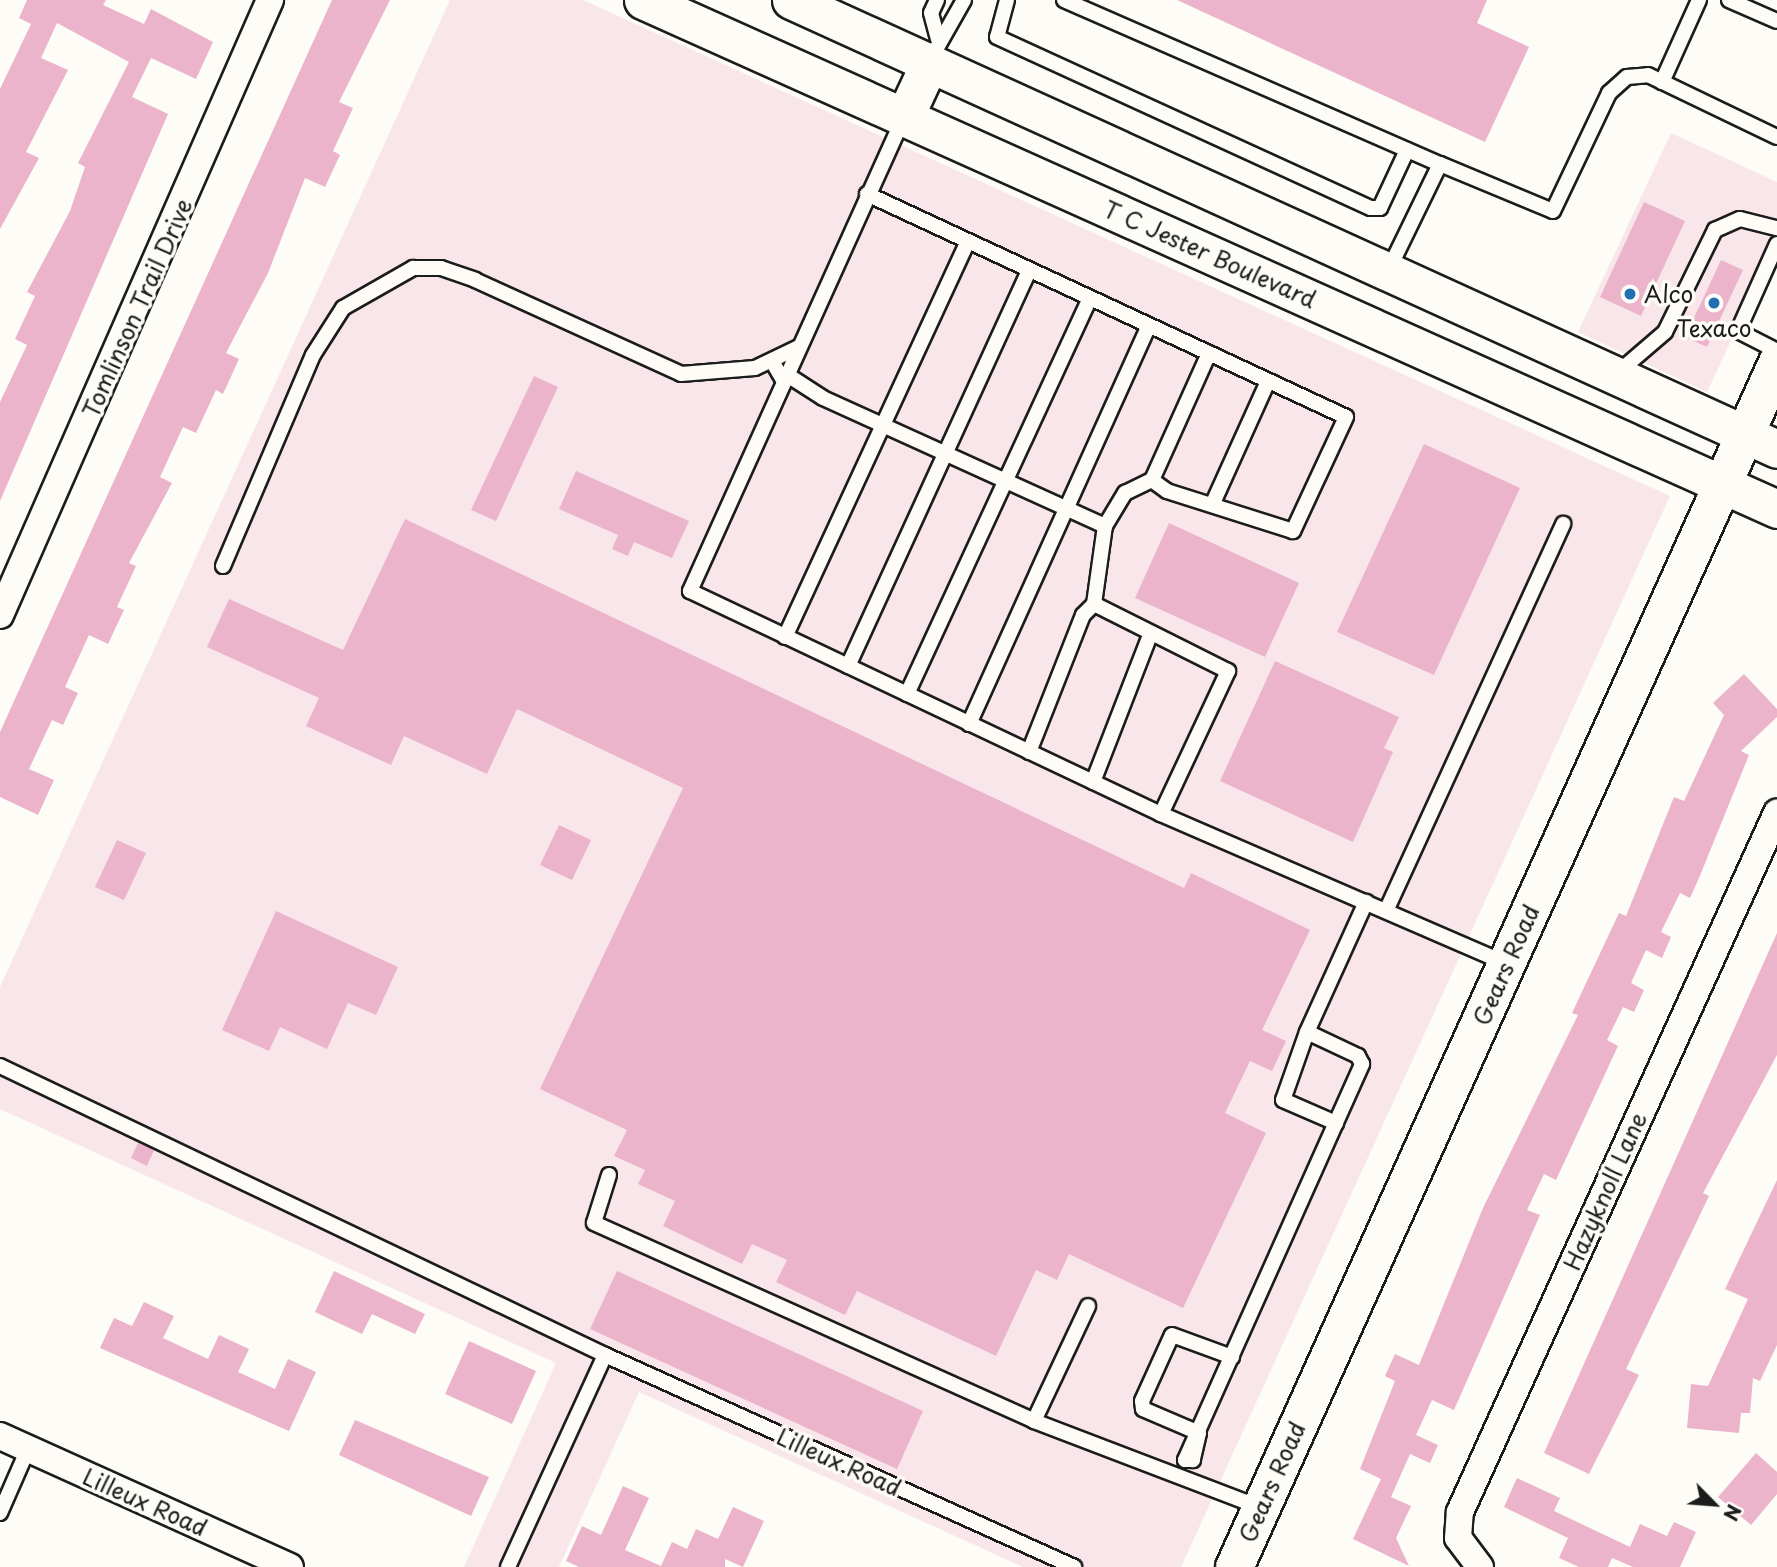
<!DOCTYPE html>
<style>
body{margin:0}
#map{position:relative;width:1777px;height:1567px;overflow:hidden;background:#fdfcf7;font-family:"Playpen Sans",sans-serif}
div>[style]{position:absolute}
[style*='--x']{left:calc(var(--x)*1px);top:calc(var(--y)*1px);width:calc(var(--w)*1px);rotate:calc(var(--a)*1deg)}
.built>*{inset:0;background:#f8e6ea}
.building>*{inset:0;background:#ebb4ca}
.roads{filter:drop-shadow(2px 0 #1c1c1c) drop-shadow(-2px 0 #1c1c1c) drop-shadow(0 2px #1c1c1c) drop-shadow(0 -2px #1c1c1c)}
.service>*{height:14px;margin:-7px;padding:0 7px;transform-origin:7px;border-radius:7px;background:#fdfcf7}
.minor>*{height:26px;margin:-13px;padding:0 13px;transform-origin:13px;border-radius:13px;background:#fdfcf7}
.secondary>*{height:37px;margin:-18.5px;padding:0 18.5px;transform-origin:18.5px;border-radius:18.5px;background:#fdfcf7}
.dots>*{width:19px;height:19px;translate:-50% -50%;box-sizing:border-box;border:4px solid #fdfcf7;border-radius:50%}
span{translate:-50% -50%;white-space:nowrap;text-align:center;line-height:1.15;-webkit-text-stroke:7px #fdfcf7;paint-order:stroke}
.street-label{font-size:23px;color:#1c1c1c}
.poi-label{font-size:23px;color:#1c1c1c}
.left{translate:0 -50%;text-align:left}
.north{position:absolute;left:1679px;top:1469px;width:70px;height:70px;-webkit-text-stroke:5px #fdfcf7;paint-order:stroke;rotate:115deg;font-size:19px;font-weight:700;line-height:28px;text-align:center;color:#1c1c1c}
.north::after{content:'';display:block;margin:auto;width:24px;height:32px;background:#1c1c1c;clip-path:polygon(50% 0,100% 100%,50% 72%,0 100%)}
</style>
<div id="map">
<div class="built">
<div style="clip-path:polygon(450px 0,583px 0,1670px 496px,1181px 1567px,1023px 1567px,639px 1392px,559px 1567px,464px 1567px,556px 1363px,0 1109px,0 987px)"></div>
<div style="clip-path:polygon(1671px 133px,1777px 182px,1777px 242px,1707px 392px,1578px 332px)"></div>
</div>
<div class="building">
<div style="clip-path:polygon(27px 0,106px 0,103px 5px,144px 24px,151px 9px,213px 42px,196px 79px,151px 58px,132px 97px,168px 114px,0 501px,0 402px,27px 345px,15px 339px,35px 296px,27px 292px,70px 211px,85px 167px,78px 163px,129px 62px,57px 23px,41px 58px,68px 70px,26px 152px,39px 158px,0 229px,0 89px,31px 24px,19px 18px)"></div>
<div style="clip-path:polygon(332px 0,390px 0,339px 102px,353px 108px,333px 151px,340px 155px,325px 187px,305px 178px,268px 273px,226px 353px,239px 359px,223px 394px,216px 390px,196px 433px,183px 427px,160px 477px,172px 483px,129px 563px,136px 566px,117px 607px,124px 610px,108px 644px,89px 635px,65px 687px,78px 693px,63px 725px,52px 720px,29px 769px,54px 780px,38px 815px,0 797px,0 732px)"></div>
<div style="clip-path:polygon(1177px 0,1487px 0,1477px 23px,1529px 47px,1485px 142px)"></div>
<div style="clip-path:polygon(1644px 202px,1685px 221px,1641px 316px,1600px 297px)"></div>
<div style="clip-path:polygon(1721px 260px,1743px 270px,1707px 347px,1685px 337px)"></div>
<div style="clip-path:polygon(534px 376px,558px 387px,496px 521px,471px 510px)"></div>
<div style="clip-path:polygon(1424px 444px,1520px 488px,1434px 675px,1337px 632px)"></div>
<div style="clip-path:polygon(576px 471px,689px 521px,672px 558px,634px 542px,628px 556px,612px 549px,618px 535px,559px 509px)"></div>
<div style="clip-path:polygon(405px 519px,1184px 888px,1191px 873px,1310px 930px,1262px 1030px,1286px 1041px,1272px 1071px,1250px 1061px,1225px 1113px,1266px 1133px,1183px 1308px,1069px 1254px,1057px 1280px,1036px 1270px,996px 1356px,857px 1291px,845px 1315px,776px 1282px,787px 1260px,752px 1244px,742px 1264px,663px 1226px,675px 1201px,638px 1184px,645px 1170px,614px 1156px,627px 1130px,540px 1089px,683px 788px,517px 709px,487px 774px,404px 736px,391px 765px,306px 726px,319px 698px,207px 647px,229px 599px,343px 650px)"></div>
<div style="clip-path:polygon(1169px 523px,1299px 583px,1265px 657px,1135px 598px)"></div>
<div style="clip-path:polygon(1275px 661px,1399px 717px,1384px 748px,1393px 752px,1353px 842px,1220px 781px)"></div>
<div style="clip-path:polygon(1744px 674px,1777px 709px,1777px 717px,1741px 751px,1749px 755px,1699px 878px,1690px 898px,1680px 893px,1661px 932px,1671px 937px,1662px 958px,1646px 950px,1631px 983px,1644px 990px,1634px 1012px,1623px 1007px,1607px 1040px,1618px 1046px,1556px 1180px,1544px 1174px,1527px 1210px,1540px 1215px,1454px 1410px,1432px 1400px,1416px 1435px,1438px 1445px,1430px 1463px,1410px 1454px,1391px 1497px,1411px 1506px,1396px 1538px,1409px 1566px,1353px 1539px,1381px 1479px,1360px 1469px,1395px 1381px,1385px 1376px,1395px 1354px,1419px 1365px,1483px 1208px,1578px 1015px,1572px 1013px,1619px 913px,1626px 916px,1674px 797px,1684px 801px,1724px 715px,1713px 703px)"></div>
<div style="clip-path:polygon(559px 825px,591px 840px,572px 880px,540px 865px)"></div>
<div style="clip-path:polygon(117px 840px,146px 853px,124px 900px,95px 887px)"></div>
<div style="clip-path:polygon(276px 911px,398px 967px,376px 1015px,348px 1003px,327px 1049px,280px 1027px,269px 1051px,222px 1030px)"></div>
<div style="clip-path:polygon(1777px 933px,1777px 1055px,1703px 1193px,1709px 1196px,1626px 1369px,1639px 1375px,1589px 1474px,1544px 1453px)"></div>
<div style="clip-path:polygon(138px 1143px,154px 1150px,147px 1166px,131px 1158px)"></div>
<div style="clip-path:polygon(1777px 1180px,1777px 1345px,1760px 1381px,1753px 1378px,1750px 1413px,1741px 1413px,1739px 1433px,1687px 1428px,1691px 1384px,1708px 1386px,1748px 1299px,1725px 1289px)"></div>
<div style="clip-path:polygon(334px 1271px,425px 1314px,415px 1334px,372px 1314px,362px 1334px,315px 1312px)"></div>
<div style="clip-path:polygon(617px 1271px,923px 1411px,897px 1469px,590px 1329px)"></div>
<div style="clip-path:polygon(144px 1302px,174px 1316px,163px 1338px,208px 1359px,219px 1335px,249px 1349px,238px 1372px,275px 1389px,288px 1359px,316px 1372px,289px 1431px,100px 1348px,114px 1318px,132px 1326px)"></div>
<div style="clip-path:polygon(469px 1341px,536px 1371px,512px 1424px,445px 1394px)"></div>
<div style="clip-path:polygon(355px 1420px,489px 1477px,471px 1516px,339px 1455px)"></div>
<div style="clip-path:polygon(1756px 1453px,1777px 1472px,1777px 1494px,1751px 1525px,1718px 1497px)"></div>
<div style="clip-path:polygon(1517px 1478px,1560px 1498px,1554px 1511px,1630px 1547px,1640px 1524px,1667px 1536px,1674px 1522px,1696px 1532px,1680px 1567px,1633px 1567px,1612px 1558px,1608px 1567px,1579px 1567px,1559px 1558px,1568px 1538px,1504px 1507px)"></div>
<div style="clip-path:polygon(623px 1486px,649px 1498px,625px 1550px,661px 1566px,672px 1542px,687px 1549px,696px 1529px,718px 1539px,733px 1507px,764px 1521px,743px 1567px,725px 1559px,725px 1567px,579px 1567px,566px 1561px,582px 1526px,601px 1535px)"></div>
</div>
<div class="roads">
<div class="service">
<div style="--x:937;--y:0;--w:14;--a:115"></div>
<div style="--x:931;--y:13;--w:27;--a:75"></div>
<div style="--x:1007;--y:0;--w:38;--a:105"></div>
<div style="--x:997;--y:37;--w:411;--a:24.6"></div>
<div style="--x:1371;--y:208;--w:9;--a:0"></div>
<div style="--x:1380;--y:208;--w:64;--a:-65"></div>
<div style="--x:1064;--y:0;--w:410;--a:23.6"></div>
<div style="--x:1440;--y:164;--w:119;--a:115.9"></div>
<div style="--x:1729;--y:0;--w:52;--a:23.6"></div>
<div style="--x:930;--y:60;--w:69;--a:-60.5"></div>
<div style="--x:1662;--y:82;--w:90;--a:-65.7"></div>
<div style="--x:903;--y:119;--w:518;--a:114.29"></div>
<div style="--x:690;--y:591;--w:521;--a:25.34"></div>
<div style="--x:1161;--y:814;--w:375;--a:23.4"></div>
<div style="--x:1440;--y:164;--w:122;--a:22.6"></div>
<div style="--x:1553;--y:211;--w:131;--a:-64.6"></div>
<div style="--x:1609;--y:93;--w:24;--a:-42"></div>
<div style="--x:1627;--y:77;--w:21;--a:-5"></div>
<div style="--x:1648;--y:75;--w:143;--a:25.7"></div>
<div style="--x:867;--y:194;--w:528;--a:24.96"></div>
<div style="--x:1346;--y:417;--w:126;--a:114.9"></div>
<div style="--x:1293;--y:531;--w:132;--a:-162.4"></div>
<div style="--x:1167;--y:491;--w:19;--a:-144"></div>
<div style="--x:1777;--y:244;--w:95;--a:114.1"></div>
<div style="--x:1738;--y:331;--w:44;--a:27.1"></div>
<div style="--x:772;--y:361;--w:24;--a:60"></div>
<div style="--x:784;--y:382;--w:8;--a:-50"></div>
<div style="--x:789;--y:376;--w:40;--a:32.9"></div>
<div style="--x:823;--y:398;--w:310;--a:24.4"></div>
<div style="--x:1615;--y:375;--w:66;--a:-40.7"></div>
<div style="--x:1665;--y:332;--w:114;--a:-63.9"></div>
<div style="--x:1715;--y:230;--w:27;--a:-24"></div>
<div style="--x:1740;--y:219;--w:38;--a:14"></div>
<div style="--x:1213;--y:503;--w:134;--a:-65.7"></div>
<div style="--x:223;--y:566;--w:229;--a:-66.9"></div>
<div style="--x:313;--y:355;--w:56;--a:-57.4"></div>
<div style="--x:343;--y:308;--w:81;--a:-29.7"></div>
<div style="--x:413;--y:268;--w:28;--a:0"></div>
<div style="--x:441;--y:268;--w:36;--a:19"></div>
<div style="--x:475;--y:280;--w:226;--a:24.5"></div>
<div style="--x:681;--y:374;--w:74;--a:-4.6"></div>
<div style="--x:755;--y:368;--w:49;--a:-25.5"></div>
<div style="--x:1094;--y:604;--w:150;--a:26.6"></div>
<div style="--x:1228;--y:671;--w:158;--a:115.1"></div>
<div style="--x:785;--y:637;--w:436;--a:-65.2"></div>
<div style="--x:848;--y:666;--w:435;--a:-65.4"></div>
<div style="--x:907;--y:694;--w:436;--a:-65.2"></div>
<div style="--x:969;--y:724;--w:437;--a:-65.7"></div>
<div style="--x:1029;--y:752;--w:147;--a:-68.5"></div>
<div style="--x:1083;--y:615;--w:16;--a:-45"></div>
<div style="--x:1094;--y:604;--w:79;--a:-82"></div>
<div style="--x:1105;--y:526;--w:39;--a:-59"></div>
<div style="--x:1125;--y:493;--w:30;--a:-26"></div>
<div style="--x:1152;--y:480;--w:139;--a:-65.8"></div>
<div style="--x:1093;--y:782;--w:158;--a:-68.8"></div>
<div style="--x:1386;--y:911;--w:426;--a:-65.4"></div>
<div style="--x:1307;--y:1032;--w:72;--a:109.4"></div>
<div style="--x:1283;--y:1100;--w:58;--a:23.5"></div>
<div style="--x:0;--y:1066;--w:670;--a:25.53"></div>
<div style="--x:605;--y:1355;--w:233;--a:114.6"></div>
<div style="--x:609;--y:1175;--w:50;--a:107.4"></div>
<div style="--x:594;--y:1223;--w:482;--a:24.2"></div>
<div style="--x:1034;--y:1421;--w:241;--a:20.9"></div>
<div style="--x:605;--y:1355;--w:515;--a:24.32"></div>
<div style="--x:1034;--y:1421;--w:127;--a:-64.8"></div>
<div style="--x:1199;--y:1433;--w:28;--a:103"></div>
<div style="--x:1193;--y:1460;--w:8;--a:180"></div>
<div style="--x:1185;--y:1460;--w:434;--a:-65.9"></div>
<div style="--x:1362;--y:1064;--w:9;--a:-117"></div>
<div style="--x:1358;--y:1056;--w:56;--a:-154.8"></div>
<div style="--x:1307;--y:1032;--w:143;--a:-65.6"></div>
<div style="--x:1199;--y:1433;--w:61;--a:-156.8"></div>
<div style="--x:1143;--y:1409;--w:8;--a:-97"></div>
<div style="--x:1142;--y:1401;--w:72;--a:-65.6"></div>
<div style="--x:1172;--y:1335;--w:64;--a:20.1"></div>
<div style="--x:0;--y:1513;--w:70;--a:-66.4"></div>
</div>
<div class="minor">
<div style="--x:0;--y:615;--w:672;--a:-66.3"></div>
<div style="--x:0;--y:1436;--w:318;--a:24.3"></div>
<div style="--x:1480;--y:1567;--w:36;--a:-127"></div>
<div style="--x:1458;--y:1538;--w:26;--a:-86"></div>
<div style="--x:1460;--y:1512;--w:768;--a:-65.61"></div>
</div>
<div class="secondary">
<div style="--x:643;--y:0;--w:1243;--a:24.17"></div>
<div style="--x:791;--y:0;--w:1083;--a:24.48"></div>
<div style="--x:904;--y:118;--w:62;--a:-65.1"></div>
<div style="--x:1234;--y:1567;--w:1322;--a:-65.74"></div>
</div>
</div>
<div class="dots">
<div style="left:1630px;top:294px;background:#1f6fb2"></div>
<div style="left:1714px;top:303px;background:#1f6fb2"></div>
</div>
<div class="street-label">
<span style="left:1210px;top:254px;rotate:24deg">T C Jester Boulevard</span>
<span style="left:137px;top:308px;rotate:-66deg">Tomlinson Trail Drive</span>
<span style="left:1506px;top:965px;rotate:-66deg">Gears Road</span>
<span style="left:1605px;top:1191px;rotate:-66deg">Hazyknoll Lane</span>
<span style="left:839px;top:1462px;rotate:24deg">Lilleux Road</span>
<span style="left:1272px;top:1482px;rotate:-66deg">Gears Road</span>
<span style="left:145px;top:1502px;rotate:24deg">Lilleux Road</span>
</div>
<div class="poi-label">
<span class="left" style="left:1644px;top:294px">Alco</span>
<span style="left:1714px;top:328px">Texaco</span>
</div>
<div class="north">N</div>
</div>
